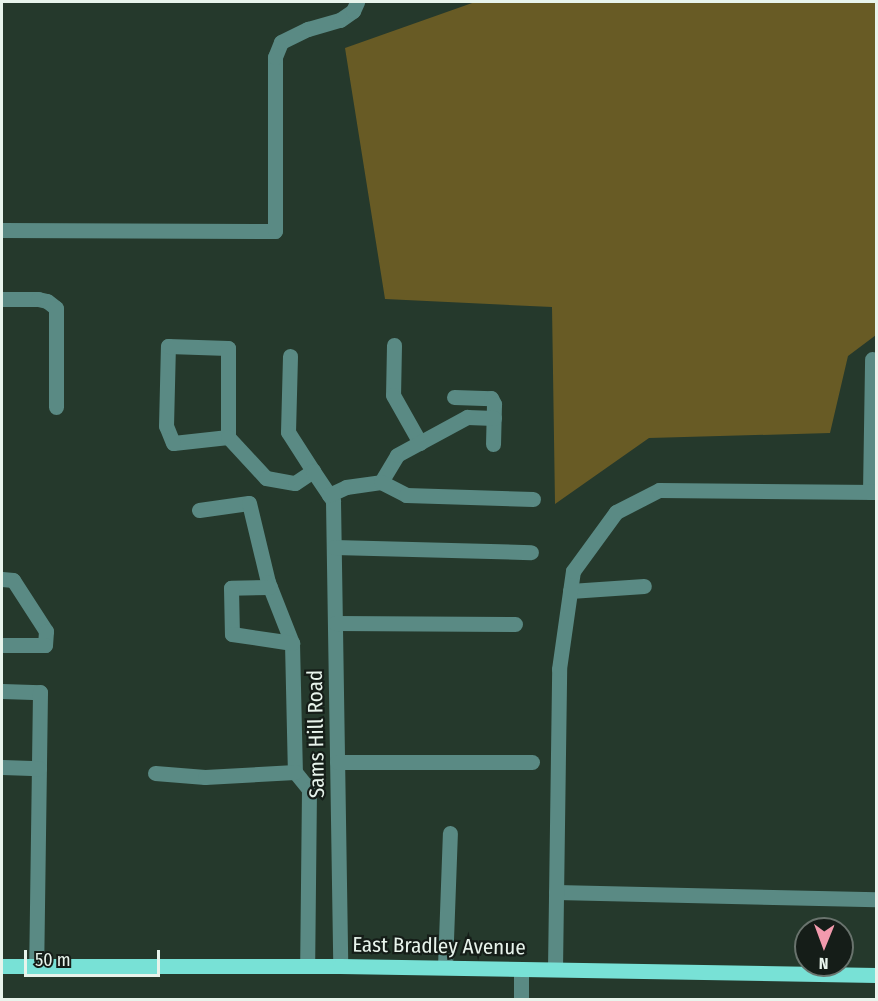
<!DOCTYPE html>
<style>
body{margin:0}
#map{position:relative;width:878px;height:1001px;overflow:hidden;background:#25392c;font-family:"Fira Sans Condensed",sans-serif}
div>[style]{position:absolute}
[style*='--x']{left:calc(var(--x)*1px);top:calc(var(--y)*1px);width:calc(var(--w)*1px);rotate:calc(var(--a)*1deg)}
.green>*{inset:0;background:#685b25}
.minor>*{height:15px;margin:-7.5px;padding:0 7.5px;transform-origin:7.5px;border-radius:7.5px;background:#5a8a84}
.major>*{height:15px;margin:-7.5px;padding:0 7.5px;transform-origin:7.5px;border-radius:7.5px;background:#78e1d6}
span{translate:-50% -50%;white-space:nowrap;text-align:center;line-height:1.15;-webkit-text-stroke:4.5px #151d18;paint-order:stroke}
.street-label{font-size:21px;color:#e8f4ec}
.frame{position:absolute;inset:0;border:3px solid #e8f4ec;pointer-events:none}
.north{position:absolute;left:794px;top:917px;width:60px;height:60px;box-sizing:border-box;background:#151d18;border:2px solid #69736d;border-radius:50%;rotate:181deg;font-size:16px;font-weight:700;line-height:24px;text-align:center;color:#e8f4ec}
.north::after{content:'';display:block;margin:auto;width:21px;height:27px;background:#f29aad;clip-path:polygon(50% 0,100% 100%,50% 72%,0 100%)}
.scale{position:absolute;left:24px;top:950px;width:136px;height:27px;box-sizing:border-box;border:3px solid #e8f4ec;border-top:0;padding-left:8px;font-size:18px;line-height:21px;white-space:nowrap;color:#e8f4ec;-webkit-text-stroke:4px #151d18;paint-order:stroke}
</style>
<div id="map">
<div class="green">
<div style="clip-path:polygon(475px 2px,876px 2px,876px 335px,848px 356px,830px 433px,649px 438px,555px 504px,552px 307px,385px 299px,345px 48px)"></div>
</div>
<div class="minor">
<div style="--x:2;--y:230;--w:273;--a:0.2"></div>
<div style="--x:275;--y:231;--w:174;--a:-90"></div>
<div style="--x:275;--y:57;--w:16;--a:-68"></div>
<div style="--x:281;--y:42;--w:30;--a:-26"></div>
<div style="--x:308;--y:29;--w:33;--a:-16"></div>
<div style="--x:340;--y:20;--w:16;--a:-35"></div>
<div style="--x:353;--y:11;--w:10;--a:-66"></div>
<div style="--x:2;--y:299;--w:36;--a:0"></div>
<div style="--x:38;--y:299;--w:9;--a:13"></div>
<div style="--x:47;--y:301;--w:11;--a:38"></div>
<div style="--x:56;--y:308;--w:99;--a:90"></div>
<div style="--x:394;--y:345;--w:50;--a:91.1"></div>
<div style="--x:393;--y:395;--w:55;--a:60.6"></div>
<div style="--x:290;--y:356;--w:76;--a:91.5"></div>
<div style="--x:288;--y:432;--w:46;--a:57.3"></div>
<div style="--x:454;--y:397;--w:37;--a:2"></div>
<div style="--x:491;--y:398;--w:7;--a:63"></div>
<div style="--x:494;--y:404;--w:40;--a:91.4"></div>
<div style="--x:228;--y:437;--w:55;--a:173.8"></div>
<div style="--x:173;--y:443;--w:18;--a:-112"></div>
<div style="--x:166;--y:426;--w:80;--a:-88.6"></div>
<div style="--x:168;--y:346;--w:60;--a:1.9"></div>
<div style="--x:228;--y:348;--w:89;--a:90"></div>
<div style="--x:228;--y:437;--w:56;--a:47.2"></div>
<div style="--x:266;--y:478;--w:29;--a:10"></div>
<div style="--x:295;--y:483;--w:22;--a:-34"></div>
<div style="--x:313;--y:471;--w:36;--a:56"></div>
<div style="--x:333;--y:501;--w:465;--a:89.1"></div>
<div style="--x:381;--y:482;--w:31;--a:-59"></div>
<div style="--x:397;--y:455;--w:80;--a:-28.5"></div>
<div style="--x:467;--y:417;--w:27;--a:2"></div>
<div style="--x:870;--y:492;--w:133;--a:-89.1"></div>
<div style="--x:329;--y:495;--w:19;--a:-25"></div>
<div style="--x:346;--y:487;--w:35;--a:-8"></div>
<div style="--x:381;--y:482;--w:28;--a:27"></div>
<div style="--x:406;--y:495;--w:127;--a:1.8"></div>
<div style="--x:199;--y:510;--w:50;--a:-8"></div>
<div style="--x:249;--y:503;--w:81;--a:76.5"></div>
<div style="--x:268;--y:582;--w:66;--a:68.5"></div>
<div style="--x:292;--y:643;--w:129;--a:88.7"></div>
<div style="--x:295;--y:772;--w:22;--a:51"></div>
<div style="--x:309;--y:789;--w:177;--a:90.6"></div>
<div style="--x:334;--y:547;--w:197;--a:1.5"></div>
<div style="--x:2;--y:579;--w:11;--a:5"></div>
<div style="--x:13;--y:580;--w:61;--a:57.1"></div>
<div style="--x:46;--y:631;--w:14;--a:94"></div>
<div style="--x:45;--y:645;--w:43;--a:180"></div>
<div style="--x:270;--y:587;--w:39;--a:179"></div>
<div style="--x:231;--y:588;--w:46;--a:88.8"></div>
<div style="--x:232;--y:634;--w:61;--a:8.5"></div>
<div style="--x:570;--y:591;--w:74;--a:-3.9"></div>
<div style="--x:335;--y:623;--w:180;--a:0.3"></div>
<div style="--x:2;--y:691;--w:38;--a:2"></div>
<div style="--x:40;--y:692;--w:274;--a:90.8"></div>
<div style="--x:337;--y:762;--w:195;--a:0"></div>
<div style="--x:2;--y:767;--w:37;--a:2"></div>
<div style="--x:155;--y:773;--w:50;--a:4.6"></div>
<div style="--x:205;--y:777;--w:90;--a:-3.2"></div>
<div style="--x:556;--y:892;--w:320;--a:1.3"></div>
<div style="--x:445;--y:967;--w:134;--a:-87.9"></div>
<div style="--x:521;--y:969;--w:31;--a:90"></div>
<div style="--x:555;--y:969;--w:300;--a:-89.2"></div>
<div style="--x:559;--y:669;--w:99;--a:-81.9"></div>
<div style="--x:573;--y:571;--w:73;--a:-53.9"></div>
<div style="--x:616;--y:512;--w:48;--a:-27.1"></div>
<div style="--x:659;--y:490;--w:217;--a:0.5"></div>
</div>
<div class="major">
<div style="--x:2;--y:966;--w:338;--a:0"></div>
<div style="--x:340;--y:966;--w:536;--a:0.96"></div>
</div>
<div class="street-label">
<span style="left:316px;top:734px;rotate:-91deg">Sams Hill Road</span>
<span style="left:439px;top:946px;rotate:1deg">East Bradley Avenue</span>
</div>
<div class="frame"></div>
<div class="north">N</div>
<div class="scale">50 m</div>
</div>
